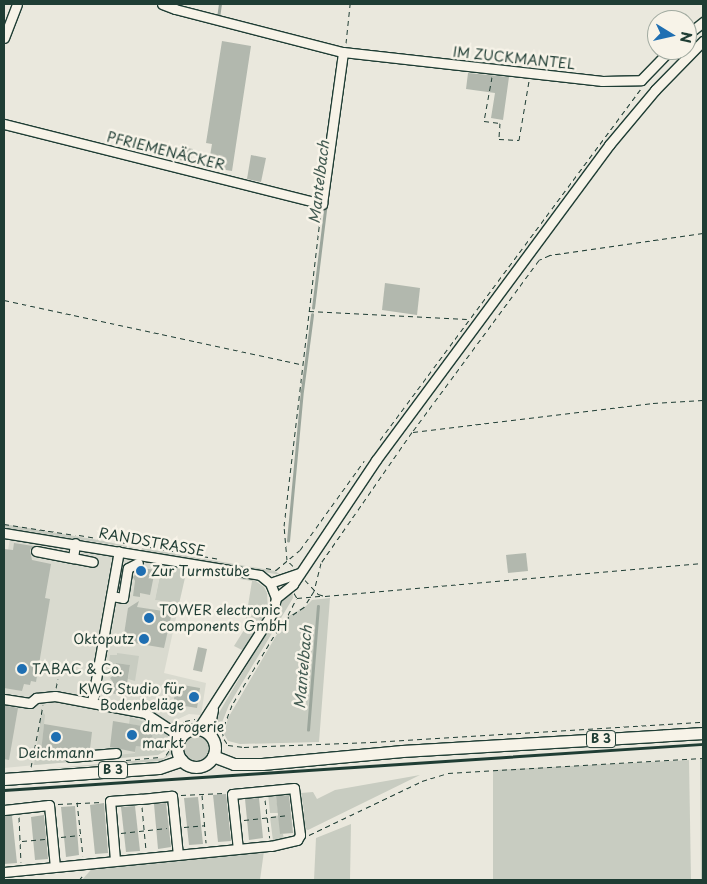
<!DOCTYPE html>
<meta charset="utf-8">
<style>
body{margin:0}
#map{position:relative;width:707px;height:884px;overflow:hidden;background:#eae8dd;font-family:"Playpen Sans",sans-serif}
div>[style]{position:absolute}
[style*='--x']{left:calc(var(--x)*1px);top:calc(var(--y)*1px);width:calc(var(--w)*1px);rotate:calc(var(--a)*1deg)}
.built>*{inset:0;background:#d9dacf}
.green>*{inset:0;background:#c8ccc1}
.round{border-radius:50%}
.stream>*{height:2.5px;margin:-1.25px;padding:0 1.25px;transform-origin:1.25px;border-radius:1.25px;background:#9ca69c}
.building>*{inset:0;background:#b2b8ae}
.path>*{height:1px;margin-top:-0.5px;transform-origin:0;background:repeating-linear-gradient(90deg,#1f3d34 0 5px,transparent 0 9px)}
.roads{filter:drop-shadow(1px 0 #1f3d34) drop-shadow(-1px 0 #1f3d34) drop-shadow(0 1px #1f3d34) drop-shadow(0 -1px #1f3d34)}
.minor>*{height:9px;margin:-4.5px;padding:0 4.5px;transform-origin:4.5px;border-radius:4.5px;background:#f7f3e8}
.major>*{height:11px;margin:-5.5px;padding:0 5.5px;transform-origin:5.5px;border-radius:5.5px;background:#f7f3e8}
.major>.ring{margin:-5.5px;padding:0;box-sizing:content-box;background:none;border:11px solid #f7f3e8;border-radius:50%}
.rail>*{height:2.5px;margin:-1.25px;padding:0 1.25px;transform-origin:1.25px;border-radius:1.25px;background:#1f3d34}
.dots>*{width:14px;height:14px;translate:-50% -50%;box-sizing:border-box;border:2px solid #f7f3e8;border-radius:50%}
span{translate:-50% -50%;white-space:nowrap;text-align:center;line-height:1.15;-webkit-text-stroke:5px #f7f3e8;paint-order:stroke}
.shield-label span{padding:1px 4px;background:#f7f3e8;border:1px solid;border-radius:4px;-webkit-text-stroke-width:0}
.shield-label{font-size:12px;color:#1f3d34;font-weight:700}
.street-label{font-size:14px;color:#1f3d34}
.poi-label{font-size:14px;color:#1f3d34}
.left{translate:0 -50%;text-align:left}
.right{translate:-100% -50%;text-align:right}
.water-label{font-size:15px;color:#445c53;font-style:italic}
.frame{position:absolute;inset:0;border:5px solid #1f3d34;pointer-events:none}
.north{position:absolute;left:647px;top:10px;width:50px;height:50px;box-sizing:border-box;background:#f7f3e8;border:1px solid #a1aaa0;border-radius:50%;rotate:99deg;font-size:14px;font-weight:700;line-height:20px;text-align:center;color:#1f3d34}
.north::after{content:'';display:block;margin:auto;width:18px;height:22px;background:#1f6fb2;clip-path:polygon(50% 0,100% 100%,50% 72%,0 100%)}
</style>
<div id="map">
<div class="built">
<div style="clip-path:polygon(10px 538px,162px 564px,155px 600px,179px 604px,164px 673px,206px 683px,201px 715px,189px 714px,176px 720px,165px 734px,161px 753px,4px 768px,4px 574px)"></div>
</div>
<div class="green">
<div style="clip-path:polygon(4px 524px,104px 541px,139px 549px,4px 528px)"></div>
<div style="clip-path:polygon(142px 548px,275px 571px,281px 575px,141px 551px)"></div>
<div style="clip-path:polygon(162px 565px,187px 569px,179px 604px,155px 600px)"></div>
<div style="clip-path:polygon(203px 571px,253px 579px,264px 587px,267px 593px,268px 610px,245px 649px,242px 650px,234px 646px,244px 630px,252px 581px,203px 573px)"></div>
<div style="clip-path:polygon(292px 590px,293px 598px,229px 705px,221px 725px,213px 723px,278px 612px,282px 601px)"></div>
<div style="clip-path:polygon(330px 598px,319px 742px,240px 744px,228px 741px,224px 734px,228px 718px,287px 617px,306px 606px,312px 600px)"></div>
<div style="clip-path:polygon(117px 653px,139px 656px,135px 681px,128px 679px,130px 665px,116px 663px,114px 675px,108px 669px,110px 655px,117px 655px)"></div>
<div style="clip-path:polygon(42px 711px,45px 715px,41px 753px,67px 757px,111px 756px,135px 753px,136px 746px,150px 748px,154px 728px,129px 724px,130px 717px,159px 727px,168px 736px,167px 750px,158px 755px,34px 765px)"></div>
<div class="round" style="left:180px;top:733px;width:32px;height:32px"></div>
<div style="clip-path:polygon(172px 738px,174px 743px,173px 753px,161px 761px,45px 769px,164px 758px,170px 750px)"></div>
<div style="clip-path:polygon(700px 759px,703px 759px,703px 880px,701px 880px)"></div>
<div style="clip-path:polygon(689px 760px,691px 880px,493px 880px,493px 770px)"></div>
<div style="clip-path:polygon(420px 775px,308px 830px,301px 827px,300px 812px,304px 811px,301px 793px,313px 792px,317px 799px,335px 790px)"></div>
<div style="clip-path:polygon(280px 792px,280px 795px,276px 796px,278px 811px,281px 813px,270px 813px,268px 793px)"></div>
<div style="clip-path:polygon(280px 815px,280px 834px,283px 834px,284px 839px,273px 841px,270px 817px)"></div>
<div style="clip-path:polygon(351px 824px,350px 880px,314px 880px,316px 838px)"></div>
<div style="clip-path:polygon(264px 851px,260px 880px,82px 880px,95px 865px)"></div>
</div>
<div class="stream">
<div style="--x:218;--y:18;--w:14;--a:-82"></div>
<div style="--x:313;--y:308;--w:107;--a:-83"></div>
<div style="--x:288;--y:541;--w:151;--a:-84.7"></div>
<div style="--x:302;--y:391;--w:77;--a:-82.5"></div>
<div style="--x:308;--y:730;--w:124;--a:-85.4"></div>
</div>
<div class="building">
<div style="clip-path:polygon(222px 41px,251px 46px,232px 171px,208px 167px,212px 144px,206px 143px)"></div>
<div style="clip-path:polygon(468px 73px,509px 77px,503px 120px,491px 118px,495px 93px,466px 89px)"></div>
<div style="clip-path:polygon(181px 147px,193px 149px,191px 162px,179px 160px)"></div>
<div style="clip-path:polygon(251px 155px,266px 158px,261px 182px,247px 179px)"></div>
<div style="clip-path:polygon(385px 283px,420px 288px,417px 315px,382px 310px)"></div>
<div style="clip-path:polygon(14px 543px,33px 546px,30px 550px,32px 560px,51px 564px,45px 598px,50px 599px,36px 682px,31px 681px,30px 685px,24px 684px,22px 691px,4px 688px,4px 549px,13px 550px)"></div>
<div style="clip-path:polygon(526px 553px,528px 571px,508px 573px,506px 555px)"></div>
<div style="clip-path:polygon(142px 568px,155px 570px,150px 595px,140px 593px,140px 597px,133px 596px,135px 581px,133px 577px)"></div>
<div style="clip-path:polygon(139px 601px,137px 607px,163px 611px,164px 607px,173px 608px,164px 648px,123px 641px,128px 608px)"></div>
<div style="clip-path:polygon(198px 647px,207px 649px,202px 672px,193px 670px)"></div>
<div style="clip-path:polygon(116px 663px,130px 665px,125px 696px,111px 693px,113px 682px,110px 678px,114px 675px)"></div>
<div style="clip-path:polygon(177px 684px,200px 688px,197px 708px,173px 704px)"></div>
<div style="clip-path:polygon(4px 705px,18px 708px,9px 760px,4px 759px)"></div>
<div style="clip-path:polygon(113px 721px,154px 728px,150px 748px,136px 746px,135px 752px,110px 747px)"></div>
<div style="clip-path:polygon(44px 724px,92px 732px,90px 749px,69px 751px,64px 756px,41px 752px)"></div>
<div style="clip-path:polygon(226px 794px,231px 841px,218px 842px,213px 795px)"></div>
<div style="clip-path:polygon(289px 795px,293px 833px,280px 834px,276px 796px)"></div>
<div style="clip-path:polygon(198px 797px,203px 844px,189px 845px,184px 798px)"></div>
<div style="clip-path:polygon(259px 798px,263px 838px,249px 840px,245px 799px)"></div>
<div style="clip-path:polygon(104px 803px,108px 853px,95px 854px,90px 805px)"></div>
<div style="clip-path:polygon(166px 803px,171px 847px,158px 849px,154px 804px)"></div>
<div style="clip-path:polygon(75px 806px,79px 855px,66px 857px,61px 807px)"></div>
<div style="clip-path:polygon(135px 806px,140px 851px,126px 852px,121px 807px)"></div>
<div style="clip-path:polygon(44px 815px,48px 859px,35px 860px,31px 817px)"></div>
<div style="clip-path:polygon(4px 816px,12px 816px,17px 863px,4px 864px)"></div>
</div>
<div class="path">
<div style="--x:346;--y:43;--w:39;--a:-84"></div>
<div style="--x:492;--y:77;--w:45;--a:100.3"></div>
<div style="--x:484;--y:121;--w:16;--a:7"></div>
<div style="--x:500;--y:123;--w:16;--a:94"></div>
<div style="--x:499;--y:139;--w:20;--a:3"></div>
<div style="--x:519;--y:140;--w:60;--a:-80.4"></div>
<div style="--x:703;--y:233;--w:155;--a:171.8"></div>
<div style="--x:550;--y:255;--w:12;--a:156"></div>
<div style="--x:539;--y:260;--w:214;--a:126.4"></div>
<div style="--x:412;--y:432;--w:160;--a:124.8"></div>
<div style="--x:321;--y:563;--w:29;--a:104"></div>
<div style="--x:314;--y:591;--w:19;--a:122"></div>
<div style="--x:304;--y:607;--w:25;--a:146"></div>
<div style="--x:283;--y:621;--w:98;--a:121.3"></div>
<div style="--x:232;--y:705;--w:28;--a:111"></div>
<div style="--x:222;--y:731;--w:8;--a:76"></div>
<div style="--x:224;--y:739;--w:7;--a:56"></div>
<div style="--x:228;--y:745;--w:16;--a:7"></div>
<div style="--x:244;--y:747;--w:128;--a:-2.2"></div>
<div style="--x:372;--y:742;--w:332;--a:-3.5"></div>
<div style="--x:4;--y:300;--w:304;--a:12.2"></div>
<div style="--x:309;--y:311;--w:158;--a:2.9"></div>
<div style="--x:413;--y:432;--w:242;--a:-6.9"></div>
<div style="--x:653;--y:403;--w:50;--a:-3.4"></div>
<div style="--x:380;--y:440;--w:438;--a:-53.4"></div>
<div style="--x:4;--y:524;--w:72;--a:8.8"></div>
<div style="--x:79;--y:535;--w:143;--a:9.7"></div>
<div style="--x:293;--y:566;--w:8;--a:-135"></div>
<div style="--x:287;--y:560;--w:34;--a:-95"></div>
<div style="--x:284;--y:526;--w:316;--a:-83.3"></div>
<div style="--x:266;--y:568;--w:10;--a:11"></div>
<div style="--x:276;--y:570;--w:31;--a:-40"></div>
<div style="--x:300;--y:550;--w:110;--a:-54.3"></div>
<div style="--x:305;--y:580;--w:19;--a:47"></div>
<div style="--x:318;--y:594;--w:7;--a:16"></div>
<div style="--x:325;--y:596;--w:379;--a:-5"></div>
<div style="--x:294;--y:593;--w:6;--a:59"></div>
<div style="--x:297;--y:598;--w:25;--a:-5"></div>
<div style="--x:288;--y:615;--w:18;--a:-63"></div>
<div style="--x:56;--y:688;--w:9;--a:-77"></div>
<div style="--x:180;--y:725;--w:6;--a:-39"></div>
<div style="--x:185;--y:721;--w:10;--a:-11"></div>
<div style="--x:166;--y:755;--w:7;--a:-56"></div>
<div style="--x:170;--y:749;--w:9;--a:-96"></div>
<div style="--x:126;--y:760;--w:34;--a:-5"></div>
<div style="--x:31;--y:767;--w:63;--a:-79"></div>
<div style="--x:181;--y:795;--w:43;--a:-2.7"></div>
<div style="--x:202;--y:795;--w:48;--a:85.2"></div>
<div style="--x:265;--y:800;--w:38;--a:83"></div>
<div style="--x:77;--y:802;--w:54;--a:83.7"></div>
<div style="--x:58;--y:804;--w:44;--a:-2.6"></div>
<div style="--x:142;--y:807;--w:43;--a:84.7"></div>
<div style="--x:19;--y:817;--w:45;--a:87.5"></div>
<div style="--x:244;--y:820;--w:45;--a:-6.3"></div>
<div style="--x:184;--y:827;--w:21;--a:-5"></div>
<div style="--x:121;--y:833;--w:46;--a:-6.2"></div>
<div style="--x:309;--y:835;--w:125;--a:-25.5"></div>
<div style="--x:422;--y:781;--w:27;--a:-17"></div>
<div style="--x:448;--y:773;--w:255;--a:-3.4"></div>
<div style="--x:61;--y:837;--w:19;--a:-6"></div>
<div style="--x:22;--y:841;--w:23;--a:-5"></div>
<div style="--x:79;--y:880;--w:9;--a:-49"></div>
</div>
<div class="roads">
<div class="minor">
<div style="--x:162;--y:4;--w:14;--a:21"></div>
<div style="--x:175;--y:9;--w:173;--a:14.4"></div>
<div style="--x:343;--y:52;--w:261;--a:6.4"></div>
<div style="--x:602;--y:81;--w:39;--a:-1"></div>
<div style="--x:641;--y:80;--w:42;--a:-46"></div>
<div style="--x:687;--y:35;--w:21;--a:-39"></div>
<div style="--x:4;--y:38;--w:36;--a:-69"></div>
<div style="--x:4;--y:124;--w:328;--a:14.1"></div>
<div style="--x:322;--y:204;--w:153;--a:-82.1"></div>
<div style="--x:4;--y:533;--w:259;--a:9.3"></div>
<div style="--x:260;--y:575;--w:13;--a:39"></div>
<div style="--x:270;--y:583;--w:16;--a:68"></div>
<div style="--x:276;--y:598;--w:14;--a:102"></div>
<div style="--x:273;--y:612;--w:139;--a:122.7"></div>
<div style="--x:36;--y:551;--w:38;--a:11"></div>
<div style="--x:73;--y:558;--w:15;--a:-82"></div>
<div style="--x:73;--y:558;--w:20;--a:11"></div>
<div style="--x:270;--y:583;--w:31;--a:-19"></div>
<div style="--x:111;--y:596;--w:12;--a:9"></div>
<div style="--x:123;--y:598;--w:30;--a:-81"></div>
<div style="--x:128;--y:568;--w:11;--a:-27"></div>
<div style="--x:276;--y:598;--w:22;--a:-39"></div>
<div style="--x:293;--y:584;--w:149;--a:-56.2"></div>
<div style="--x:376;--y:460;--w:392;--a:-53.5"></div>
<div style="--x:609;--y:145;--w:72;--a:-50.1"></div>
<div style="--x:655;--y:90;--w:69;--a:-45.6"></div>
<div style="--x:4;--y:699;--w:26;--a:9"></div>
<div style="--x:30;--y:703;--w:8;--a:-40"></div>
<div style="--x:36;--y:698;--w:19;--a:-6"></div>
<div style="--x:55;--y:696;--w:92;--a:10.7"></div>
<div style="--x:145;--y:713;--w:43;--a:33.7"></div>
<div style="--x:92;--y:702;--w:153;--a:-79.9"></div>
<div style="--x:208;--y:733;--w:24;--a:-78"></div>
<div style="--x:70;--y:757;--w:46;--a:-5"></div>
<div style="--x:4;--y:810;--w:45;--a:-6.3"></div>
<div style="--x:49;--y:805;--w:62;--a:84.5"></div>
<div style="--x:115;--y:860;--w:59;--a:-94.8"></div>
<div style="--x:110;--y:801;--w:31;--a:-4"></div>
<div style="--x:141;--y:799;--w:31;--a:-6"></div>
<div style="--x:172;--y:796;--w:59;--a:84.2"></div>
<div style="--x:4;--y:872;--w:268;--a:-5.6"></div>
<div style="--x:271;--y:846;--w:27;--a:-13"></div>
<div style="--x:297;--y:840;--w:6;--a:-59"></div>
<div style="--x:300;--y:835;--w:47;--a:-97.3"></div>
<div style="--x:294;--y:788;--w:62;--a:174.5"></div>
<div style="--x:232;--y:794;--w:55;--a:83.8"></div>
</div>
<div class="major">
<div class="ring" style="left:177px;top:729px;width:27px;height:27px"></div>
<div style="--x:213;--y:756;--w:22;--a:21"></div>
<div style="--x:234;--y:764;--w:28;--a:0"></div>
<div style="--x:262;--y:764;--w:141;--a:-5.3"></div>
<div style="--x:402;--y:751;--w:302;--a:-3.4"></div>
<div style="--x:4;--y:779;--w:155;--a:-4.1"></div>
<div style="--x:159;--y:768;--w:24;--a:-19"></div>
</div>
</div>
<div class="rail">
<div style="--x:4;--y:790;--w:701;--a:-3.77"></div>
</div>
<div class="dots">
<div style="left:141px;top:571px;background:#1f6fb2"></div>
<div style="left:149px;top:618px;background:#1f6fb2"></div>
<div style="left:144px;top:639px;background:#1f6fb2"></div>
<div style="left:22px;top:669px;background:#1f6fb2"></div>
<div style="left:194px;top:697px;background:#1f6fb2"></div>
<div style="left:132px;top:735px;background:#1f6fb2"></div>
<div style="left:56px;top:737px;background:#1f6fb2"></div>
</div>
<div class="shield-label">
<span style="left:601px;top:739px">B 3</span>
<span style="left:113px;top:770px">B 3</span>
</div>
<div class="street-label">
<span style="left:514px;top:58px;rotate:6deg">IM ZUCKMANTEL</span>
<span style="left:166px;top:151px;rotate:14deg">PFRIEMENÄCKER</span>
<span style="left:152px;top:542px;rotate:10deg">RANDSTRASSE</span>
</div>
<div class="poi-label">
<span class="left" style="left:151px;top:571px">Zur Turmstube</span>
<span class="left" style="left:159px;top:618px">TOWER electronic<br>components GmbH</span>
<span class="right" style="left:134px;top:639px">Oktoputz</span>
<span class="left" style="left:32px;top:669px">TABAC &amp; Co.</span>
<span class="right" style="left:184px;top:697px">KWG Studio für<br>Bodenbeläge</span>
<span class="left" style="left:142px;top:735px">dm-drogerie<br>markt</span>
<span style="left:56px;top:753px">Deichmann</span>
</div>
<div class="water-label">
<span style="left:318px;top:182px;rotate:-83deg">Mantelbach</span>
<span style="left:302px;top:667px;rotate:-85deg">Mantelbach</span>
</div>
<div class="frame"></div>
<div class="north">N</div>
</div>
